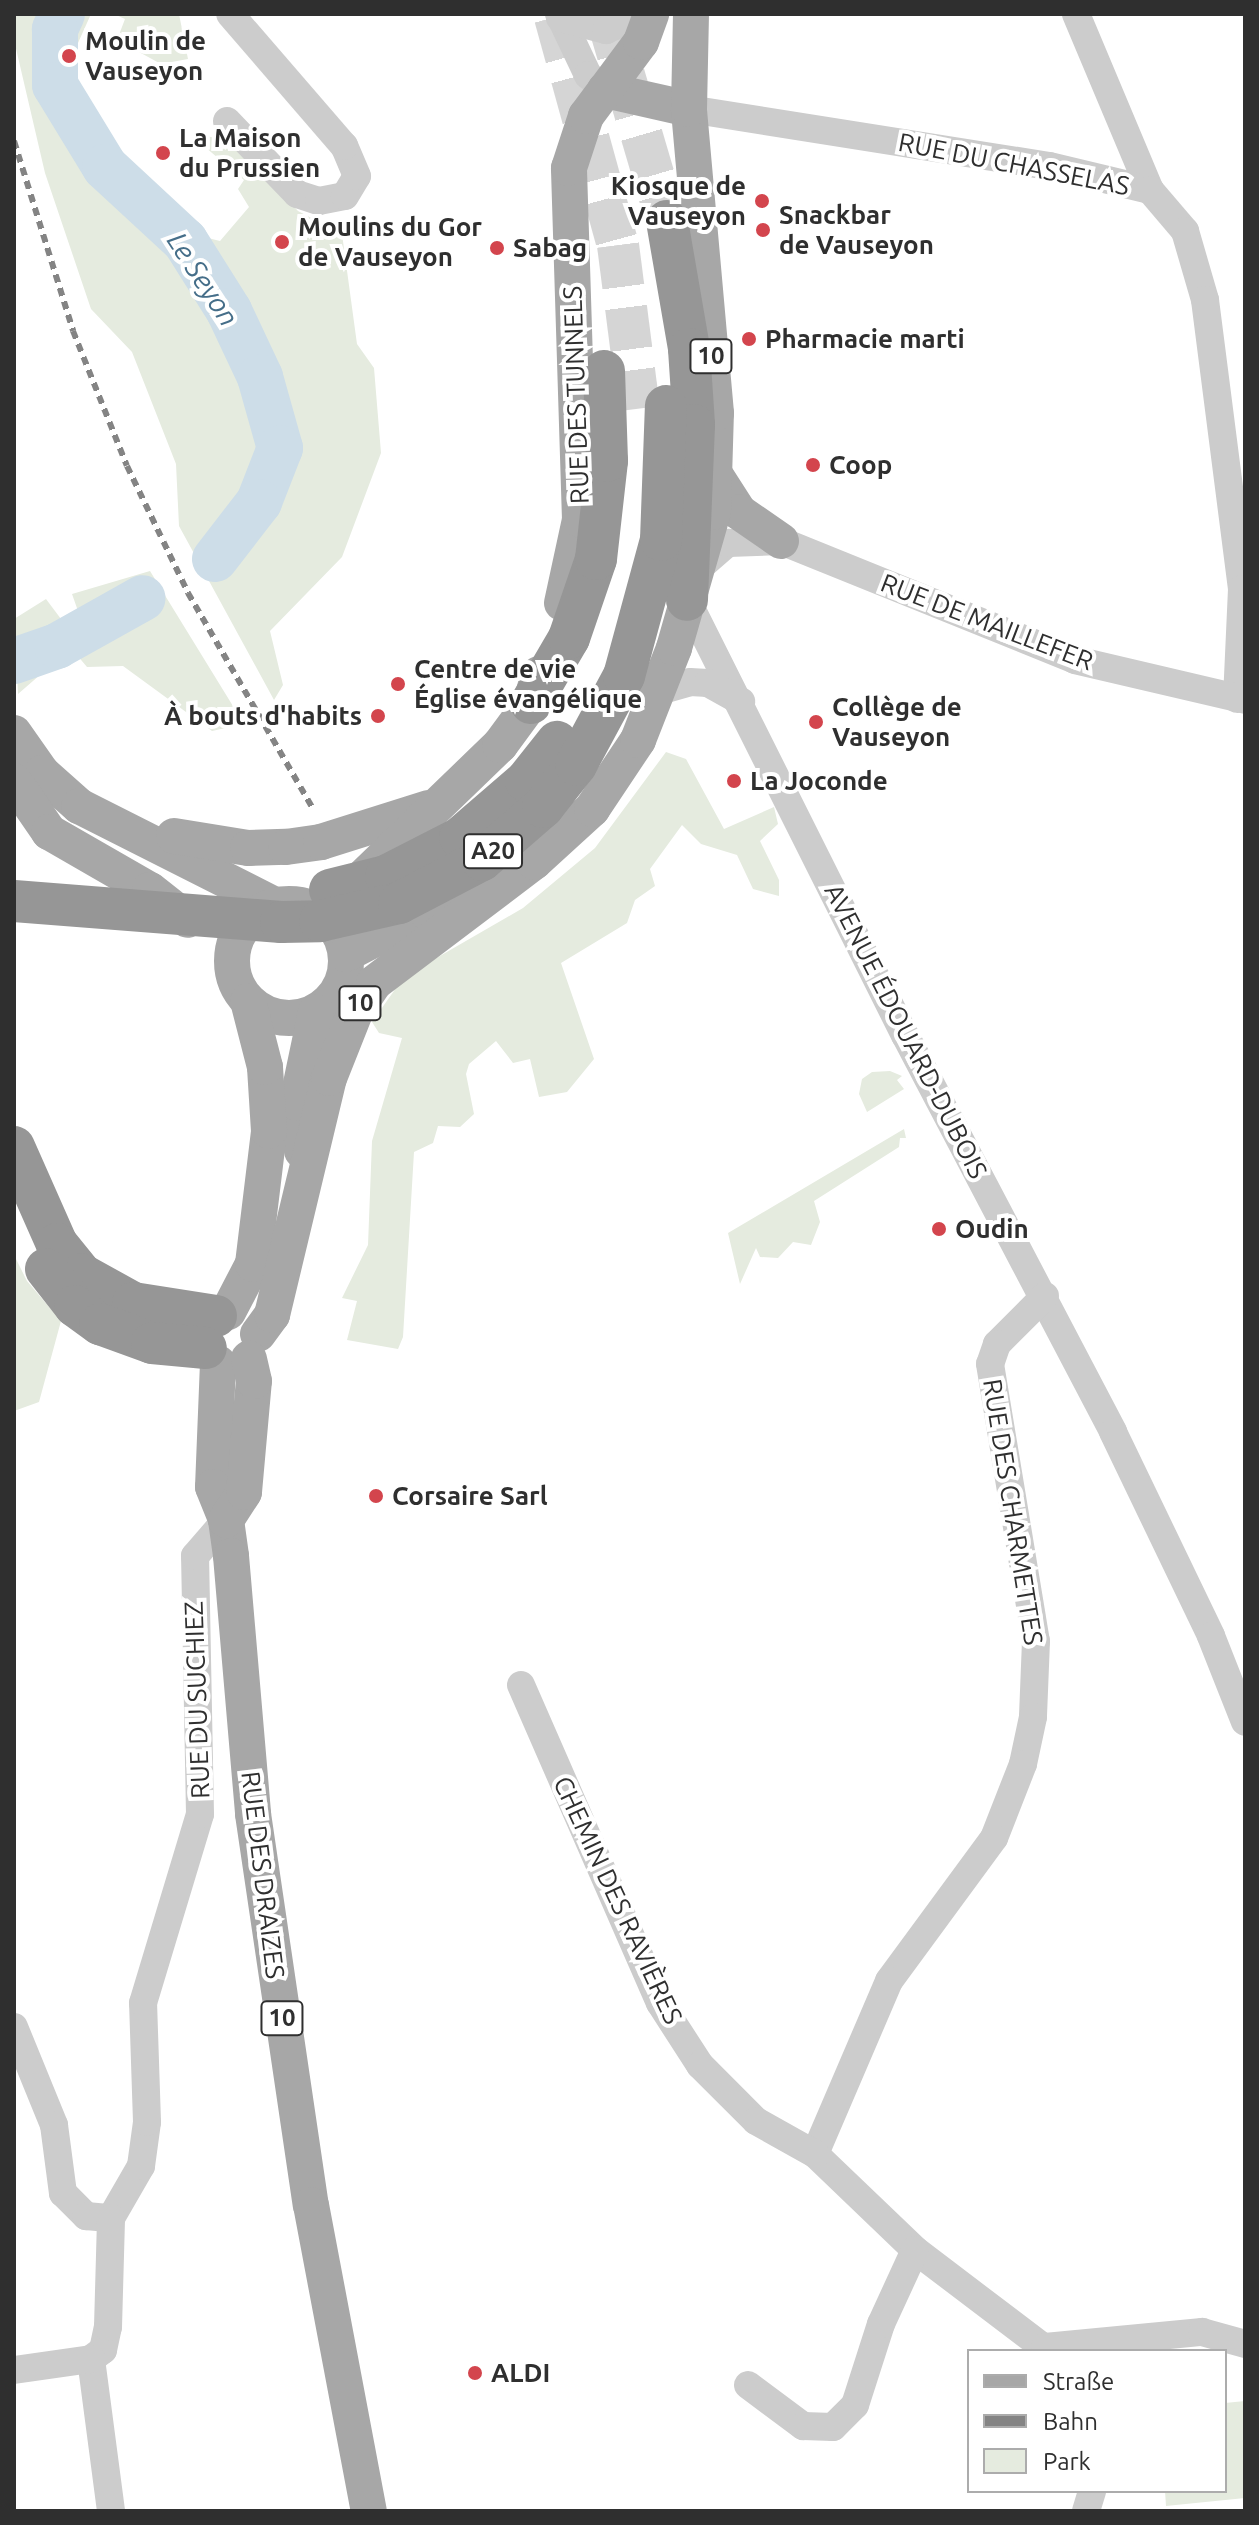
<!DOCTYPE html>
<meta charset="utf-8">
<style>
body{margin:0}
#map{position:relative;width:1259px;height:2525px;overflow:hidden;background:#fff;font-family:Ubuntu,sans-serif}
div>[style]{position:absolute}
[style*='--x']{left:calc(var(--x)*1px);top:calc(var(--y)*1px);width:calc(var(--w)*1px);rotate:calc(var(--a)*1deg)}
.green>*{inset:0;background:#e5ebdf}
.river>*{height:46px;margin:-23px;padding:0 23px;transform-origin:23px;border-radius:23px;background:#cddde8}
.highway-tunnel>*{height:42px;margin-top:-21px;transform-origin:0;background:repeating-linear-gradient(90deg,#d5d5d5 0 42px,transparent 0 63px)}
.minor>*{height:28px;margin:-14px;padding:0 14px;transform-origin:14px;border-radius:14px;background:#ccc}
.major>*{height:36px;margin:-18px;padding:0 18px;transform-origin:18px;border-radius:18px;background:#a7a7a7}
.major>.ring{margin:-18px;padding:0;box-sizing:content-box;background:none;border:36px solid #a7a7a7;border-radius:50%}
.highway>*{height:42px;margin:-21px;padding:0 21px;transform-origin:21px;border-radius:21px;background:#969696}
.rail>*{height:6px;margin-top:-3px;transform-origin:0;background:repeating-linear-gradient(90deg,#848484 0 8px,transparent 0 14px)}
.highway-bridge>*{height:42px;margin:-21px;padding:0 21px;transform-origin:21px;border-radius:21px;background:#969696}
.dots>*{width:22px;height:22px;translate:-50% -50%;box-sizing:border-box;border:4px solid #fff;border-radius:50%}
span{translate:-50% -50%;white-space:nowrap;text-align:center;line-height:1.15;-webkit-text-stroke:8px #fff;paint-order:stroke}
.shield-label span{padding:2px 6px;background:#fff;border:2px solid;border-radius:6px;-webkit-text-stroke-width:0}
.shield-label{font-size:24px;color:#2f2f2f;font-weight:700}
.poi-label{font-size:26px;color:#2f2f2f;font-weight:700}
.left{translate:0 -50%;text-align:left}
.right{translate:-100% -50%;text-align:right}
.street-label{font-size:26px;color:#2f2f2f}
.water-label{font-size:28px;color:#456e89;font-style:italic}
.frame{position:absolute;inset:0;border:16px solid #2f2f2f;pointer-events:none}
.legend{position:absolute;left:967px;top:2349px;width:260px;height:144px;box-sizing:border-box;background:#fff;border:2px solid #acacac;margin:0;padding:10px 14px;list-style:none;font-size:24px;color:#2f2f2f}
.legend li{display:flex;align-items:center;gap:16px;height:40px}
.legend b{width:40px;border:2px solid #acacac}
</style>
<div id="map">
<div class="green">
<div style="clip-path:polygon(14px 14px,91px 14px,78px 43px,77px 96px,104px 150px,188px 233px,220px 241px,249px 207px,238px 189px,244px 180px,205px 147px,207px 136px,237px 144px,298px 211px,342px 234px,357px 344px,374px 368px,381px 453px,342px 557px,270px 631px,283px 685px,274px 700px,179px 526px,176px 464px,132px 352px,91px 309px,45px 173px,14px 40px)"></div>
<div style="clip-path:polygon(114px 14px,179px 14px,188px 59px,161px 64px,117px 40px,125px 19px)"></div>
<div style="clip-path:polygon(150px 571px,244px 724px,212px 731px,123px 666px,87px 667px,71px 648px,18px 694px,14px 619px,46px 599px,61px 619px,78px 611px,72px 594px)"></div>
<div style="clip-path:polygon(666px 752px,686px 759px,724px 829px,774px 807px,778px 824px,760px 841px,779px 880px,779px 896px,753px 889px,737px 855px,701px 844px,682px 825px,650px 869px,655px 886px,635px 900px,627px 923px,561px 963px,594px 1059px,567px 1092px,539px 1097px,530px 1059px,513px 1063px,496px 1041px,469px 1064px,466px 1074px,474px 1114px,460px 1127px,438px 1126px,433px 1143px,414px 1152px,403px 1337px,398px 1349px,347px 1340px,357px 1301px,342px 1298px,368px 1245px,372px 1141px,402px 1038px,379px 1033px,372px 1022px,396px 988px,426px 964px,523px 908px,595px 848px)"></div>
<div style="clip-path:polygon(890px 1071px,902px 1076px,897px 1080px,904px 1089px,867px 1112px,859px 1094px,862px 1079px,872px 1072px)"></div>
<div style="clip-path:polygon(904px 1129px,906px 1138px,900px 1138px,899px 1147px,814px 1201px,820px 1222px,811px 1245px,793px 1242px,778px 1258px,760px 1257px,756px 1248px,740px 1284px,728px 1233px)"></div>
<div style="clip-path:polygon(14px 1255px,27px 1281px,61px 1321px,39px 1402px,14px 1411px)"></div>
<div style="clip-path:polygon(1245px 2401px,1245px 2498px,1166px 2506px,1165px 2491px,1225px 2491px,1225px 2403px)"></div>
</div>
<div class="river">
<div style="--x:62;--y:14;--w:17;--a:115"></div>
<div style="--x:55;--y:29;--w:56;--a:90"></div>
<div style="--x:55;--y:85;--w:96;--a:58.6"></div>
<div style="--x:105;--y:167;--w:109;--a:42.8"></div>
<div style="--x:185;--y:241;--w:83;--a:57.8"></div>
<div style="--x:229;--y:311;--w:73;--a:64.8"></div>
<div style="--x:260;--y:377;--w:74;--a:74.3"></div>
<div style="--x:280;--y:448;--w:58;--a:111.3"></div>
<div style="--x:259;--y:502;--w:72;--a:127.7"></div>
<div style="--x:14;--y:661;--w:46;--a:-19.2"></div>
<div style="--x:57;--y:646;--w:98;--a:-29.2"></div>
</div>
<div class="highway-tunnel">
<div style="--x:606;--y:14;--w:216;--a:73.6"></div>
<div style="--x:555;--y:17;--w:237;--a:74.6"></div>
<div style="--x:618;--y:245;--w:165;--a:82.7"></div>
</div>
<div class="minor">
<div style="--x:559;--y:14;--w:68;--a:64.6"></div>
<div style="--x:588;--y:75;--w:23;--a:41"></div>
<div style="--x:1076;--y:14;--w:191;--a:67.2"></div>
<div style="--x:560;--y:18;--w:48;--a:14.6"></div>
<div style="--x:606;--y:30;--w:40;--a:-23.4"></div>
<div style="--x:689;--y:109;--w:365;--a:9"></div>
<div style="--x:1050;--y:166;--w:103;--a:13.5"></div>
<div style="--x:1150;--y:190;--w:54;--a:49.5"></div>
<div style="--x:1185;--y:231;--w:72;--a:73.8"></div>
<div style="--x:1205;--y:300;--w:291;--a:82.7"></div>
<div style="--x:1242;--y:589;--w:110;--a:92.6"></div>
<div style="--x:227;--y:121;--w:101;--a:46.2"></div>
<div style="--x:297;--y:194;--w:23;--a:18"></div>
<div style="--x:319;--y:201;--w:26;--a:-11"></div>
<div style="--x:345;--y:196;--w:23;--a:-59"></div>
<div style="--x:357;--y:176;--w:33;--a:-113"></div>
<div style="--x:344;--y:146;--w:174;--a:-130.8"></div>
<div style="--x:700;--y:567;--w:37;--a:-41"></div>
<div style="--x:728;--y:543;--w:53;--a:-2.2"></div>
<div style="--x:781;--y:541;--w:317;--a:22"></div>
<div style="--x:1075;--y:660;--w:175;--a:13.2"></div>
<div style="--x:687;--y:600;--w:487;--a:63.4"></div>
<div style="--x:905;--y:1035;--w:448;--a:62.3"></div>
<div style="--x:1113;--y:1432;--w:226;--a:64.3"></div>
<div style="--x:1211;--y:1636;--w:92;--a:68.4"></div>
<div style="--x:659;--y:691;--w:32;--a:-16"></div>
<div style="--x:690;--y:682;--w:18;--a:3"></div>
<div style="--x:708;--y:683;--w:38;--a:29"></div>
<div style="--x:1045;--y:1296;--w:68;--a:135"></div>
<div style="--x:997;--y:1344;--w:21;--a:109"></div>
<div style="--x:990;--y:1364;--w:281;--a:80.6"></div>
<div style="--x:1036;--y:1641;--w:76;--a:92.3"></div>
<div style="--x:1033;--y:1717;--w:48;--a:102"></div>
<div style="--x:1023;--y:1764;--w:79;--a:111.4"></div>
<div style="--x:994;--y:1838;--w:177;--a:126.3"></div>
<div style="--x:889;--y:1981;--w:188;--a:113.2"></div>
<div style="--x:815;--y:2154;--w:139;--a:43.8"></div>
<div style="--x:915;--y:2250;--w:167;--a:37.2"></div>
<div style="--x:521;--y:1685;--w:347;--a:66.4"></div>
<div style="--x:660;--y:2003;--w:74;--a:57.2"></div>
<div style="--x:700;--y:2065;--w:79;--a:45"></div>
<div style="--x:756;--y:2121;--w:68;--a:29.2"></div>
<div style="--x:14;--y:2027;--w:106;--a:67.8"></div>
<div style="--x:54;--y:2125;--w:69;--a:82.5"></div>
<div style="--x:63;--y:2193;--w:33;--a:45"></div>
<div style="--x:86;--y:2216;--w:25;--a:5"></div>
<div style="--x:111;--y:2218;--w:60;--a:-60"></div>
<div style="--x:141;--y:2166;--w:44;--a:-82.2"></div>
<div style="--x:147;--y:2122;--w:119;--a:-91.9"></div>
<div style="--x:143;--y:2003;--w:197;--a:-73.2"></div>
<div style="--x:200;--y:1814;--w:258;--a:-91.1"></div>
<div style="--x:195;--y:1556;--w:48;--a:-49.3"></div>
<div style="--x:1045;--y:2347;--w:158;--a:-5.5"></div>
<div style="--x:1202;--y:2332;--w:45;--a:15.6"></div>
<div style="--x:91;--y:2359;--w:153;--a:82.5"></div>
<div style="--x:91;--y:2359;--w:15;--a:-37"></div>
<div style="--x:103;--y:2350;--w:24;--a:-78"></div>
<div style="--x:108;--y:2327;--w:109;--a:-88.4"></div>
<div style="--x:14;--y:2370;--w:78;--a:-8.1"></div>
<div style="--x:748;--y:2385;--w:69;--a:36.7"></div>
<div style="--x:803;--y:2426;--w:30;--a:2"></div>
<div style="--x:833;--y:2427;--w:31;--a:-45"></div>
<div style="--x:855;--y:2405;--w:85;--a:-72.2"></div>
<div style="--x:881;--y:2324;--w:81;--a:-65.3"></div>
<div style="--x:1086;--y:2511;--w:21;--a:-73"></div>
</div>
<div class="major">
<div style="--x:605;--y:90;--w:86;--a:12.7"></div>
<div style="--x:714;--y:473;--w:46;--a:57.3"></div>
<div style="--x:739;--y:512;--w:51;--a:34.6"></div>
<div style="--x:562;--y:603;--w:85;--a:-77.8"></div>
<div style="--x:580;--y:520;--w:352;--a:-91.8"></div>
<div style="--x:569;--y:168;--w:55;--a:-71.9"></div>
<div style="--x:586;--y:116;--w:92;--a:-53.4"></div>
<div style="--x:641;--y:42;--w:30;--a:-70"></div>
<div style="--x:14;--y:733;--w:49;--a:55"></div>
<div style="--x:42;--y:773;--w:50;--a:41.7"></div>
<div style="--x:79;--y:806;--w:220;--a:26.8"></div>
<div style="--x:14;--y:781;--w:62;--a:55.5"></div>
<div style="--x:49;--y:832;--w:116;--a:29.9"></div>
<div style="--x:150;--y:890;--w:48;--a:38.3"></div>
<div style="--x:174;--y:836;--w:75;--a:9.2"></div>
<div style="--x:248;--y:848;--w:38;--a:-2"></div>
<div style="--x:286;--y:847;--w:35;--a:-8"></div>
<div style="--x:321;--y:842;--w:113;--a:-17.5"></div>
<div style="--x:357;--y:883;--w:199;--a:-44"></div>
<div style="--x:500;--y:745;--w:52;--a:-53.6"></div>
<div style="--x:531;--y:703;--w:30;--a:-75"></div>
<div class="ring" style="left:232px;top:904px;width:78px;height:78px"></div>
<div style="--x:346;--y:954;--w:91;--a:-27.4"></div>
<div style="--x:427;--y:912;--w:38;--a:-17"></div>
<div style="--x:302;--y:1151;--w:48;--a:-95.9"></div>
<div style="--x:297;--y:1103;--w:93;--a:-78.2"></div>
<div style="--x:228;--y:1312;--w:54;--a:-62.5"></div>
<div style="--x:253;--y:1264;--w:134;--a:-83.1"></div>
<div style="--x:269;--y:1131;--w:64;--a:-93.6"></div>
<div style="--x:265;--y:1067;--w:68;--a:-104.4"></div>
<div style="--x:258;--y:1334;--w:24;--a:-54"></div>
<div style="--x:272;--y:1315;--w:244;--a:-76.5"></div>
<div style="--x:329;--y:1078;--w:73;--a:-68.3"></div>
<div style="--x:356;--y:1010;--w:32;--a:-56"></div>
<div style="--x:374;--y:983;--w:201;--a:-37.1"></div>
<div style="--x:534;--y:862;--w:79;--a:-42.4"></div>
<div style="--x:592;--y:809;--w:83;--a:-56.3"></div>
<div style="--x:638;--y:740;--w:99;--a:-68.6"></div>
<div style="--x:674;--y:648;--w:141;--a:-74"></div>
<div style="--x:713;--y:512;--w:99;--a:-88.3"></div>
<div style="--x:716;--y:413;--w:305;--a:-95.1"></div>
<div style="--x:689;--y:109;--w:95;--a:-88.8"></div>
<div style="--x:218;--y:1363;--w:124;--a:92.3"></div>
<div style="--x:213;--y:1487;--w:35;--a:68"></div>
<div style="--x:226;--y:1520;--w:36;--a:82"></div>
<div style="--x:231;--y:1556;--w:259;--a:85.1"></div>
<div style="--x:253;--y:1814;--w:395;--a:81.6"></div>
<div style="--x:311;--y:2205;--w:311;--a:79.3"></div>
<div style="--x:226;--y:1520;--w:33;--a:-57"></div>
<div style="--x:244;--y:1492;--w:111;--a:-84.9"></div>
<div style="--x:254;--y:1381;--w:23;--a:-103"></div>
</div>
<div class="highway">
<div style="--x:667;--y:221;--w:130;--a:80.2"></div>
<div style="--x:689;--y:349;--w:76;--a:86.2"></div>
<div style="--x:694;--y:425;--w:175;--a:92.3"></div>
<div style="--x:531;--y:703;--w:75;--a:-59.7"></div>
<div style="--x:569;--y:638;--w:83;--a:-71.1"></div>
<div style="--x:596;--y:559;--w:99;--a:-83.6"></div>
<div style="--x:607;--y:461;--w:90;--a:-91.9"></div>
<div style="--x:14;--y:1147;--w:106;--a:66.1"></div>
<div style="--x:57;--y:1244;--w:38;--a:51"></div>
<div style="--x:81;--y:1274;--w:60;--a:29.1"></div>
<div style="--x:133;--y:1303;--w:84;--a:8.9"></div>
<div style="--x:46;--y:1269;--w:47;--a:51.9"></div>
<div style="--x:75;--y:1306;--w:31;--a:36"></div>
<div style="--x:100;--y:1324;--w:55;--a:20.1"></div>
<div style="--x:152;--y:1343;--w:54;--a:5.3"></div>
</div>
<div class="rail">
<div style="--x:14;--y:141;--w:199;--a:72.7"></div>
<div style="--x:73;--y:331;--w:145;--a:68.2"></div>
<div style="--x:127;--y:466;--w:141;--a:64.3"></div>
<div style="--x:188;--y:593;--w:251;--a:59.9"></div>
</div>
<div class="highway-bridge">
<div style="--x:330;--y:890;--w:58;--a:-14"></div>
<div style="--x:386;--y:876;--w:83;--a:-27.2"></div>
<div style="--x:460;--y:838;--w:87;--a:-40.8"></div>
<div style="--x:526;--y:781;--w:50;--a:-51.5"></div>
<div style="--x:14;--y:901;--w:268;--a:4.5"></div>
<div style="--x:281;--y:922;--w:39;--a:-1"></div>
<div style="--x:320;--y:921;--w:81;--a:-12.8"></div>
<div style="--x:399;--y:903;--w:93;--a:-27.4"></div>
<div style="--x:482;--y:860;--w:81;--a:-41"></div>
<div style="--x:543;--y:807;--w:53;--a:-51.8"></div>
<div style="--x:576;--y:765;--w:101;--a:-61.7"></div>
<div style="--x:624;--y:676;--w:141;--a:-74.8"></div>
<div style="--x:661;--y:540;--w:134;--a:-87.9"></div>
</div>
<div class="dots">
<div style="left:69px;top:56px;background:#d3454d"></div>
<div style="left:163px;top:153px;background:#d3454d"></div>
<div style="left:762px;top:201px;background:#d3454d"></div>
<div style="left:763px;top:230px;background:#d3454d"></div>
<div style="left:282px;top:242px;background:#d3454d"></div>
<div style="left:497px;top:248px;background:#d3454d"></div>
<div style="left:749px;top:339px;background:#d3454d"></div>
<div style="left:813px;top:465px;background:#d3454d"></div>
<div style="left:398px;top:684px;background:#d3454d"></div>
<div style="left:378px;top:716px;background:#d3454d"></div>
<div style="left:816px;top:722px;background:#d3454d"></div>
<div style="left:734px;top:781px;background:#d3454d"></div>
<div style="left:939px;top:1229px;background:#d3454d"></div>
<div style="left:376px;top:1496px;background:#d3454d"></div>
<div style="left:475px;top:2373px;background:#d3454d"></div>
</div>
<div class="shield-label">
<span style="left:711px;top:356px">10</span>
<span style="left:493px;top:851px">A20</span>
<span style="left:360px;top:1003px">10</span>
<span style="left:282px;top:2018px">10</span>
</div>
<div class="poi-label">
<span class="left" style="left:85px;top:56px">Moulin de<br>Vauseyon</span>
<span class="left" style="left:179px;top:153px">La Maison<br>du Prussien</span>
<span class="right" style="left:746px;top:201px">Kiosque de<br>Vauseyon</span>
<span class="left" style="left:779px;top:230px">Snackbar<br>de Vauseyon</span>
<span class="left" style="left:298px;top:242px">Moulins du Gor<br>de Vauseyon</span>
<span class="left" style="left:513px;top:248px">Sabag</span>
<span class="left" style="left:765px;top:339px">Pharmacie marti</span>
<span class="left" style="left:829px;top:465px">Coop</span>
<span class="left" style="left:414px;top:684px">Centre de vie<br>Église évangélique</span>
<span class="left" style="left:832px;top:722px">Collège de<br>Vauseyon</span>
<span class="right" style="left:362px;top:716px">À bouts d'habits</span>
<span class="left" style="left:750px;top:781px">La Joconde</span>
<span class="left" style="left:955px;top:1229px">Oudin</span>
<span class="left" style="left:392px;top:1496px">Corsaire Sarl</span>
<span class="left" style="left:491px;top:2373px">ALDI</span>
</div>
<div class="street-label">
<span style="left:1014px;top:164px;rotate:11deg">RUE DU CHASSELAS</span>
<span style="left:576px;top:395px;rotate:-92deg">RUE DES TUNNELS</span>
<span style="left:987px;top:622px;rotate:21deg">RUE DE MAILLEFER</span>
<span style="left:906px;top:1031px;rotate:63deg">AVENUE ÉDOUARD-DUBOIS</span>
<span style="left:1013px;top:1512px;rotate:81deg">RUE DES CHARMETTES</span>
<span style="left:197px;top:1700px;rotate:-92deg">RUE DU SUCHIEZ</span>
<span style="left:263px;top:1875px;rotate:83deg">RUE DES DRAIZES</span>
<span style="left:618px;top:1900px;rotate:65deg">CHEMIN DES RAVIÈRES</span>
</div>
<div class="water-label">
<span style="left:203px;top:279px;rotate:57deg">Le Seyon</span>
</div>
<div class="frame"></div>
<ul class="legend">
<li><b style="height:10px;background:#a7a7a7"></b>Straße</li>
<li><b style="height:10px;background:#848484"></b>Bahn</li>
<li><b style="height:22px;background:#e5ebdf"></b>Park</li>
</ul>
</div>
